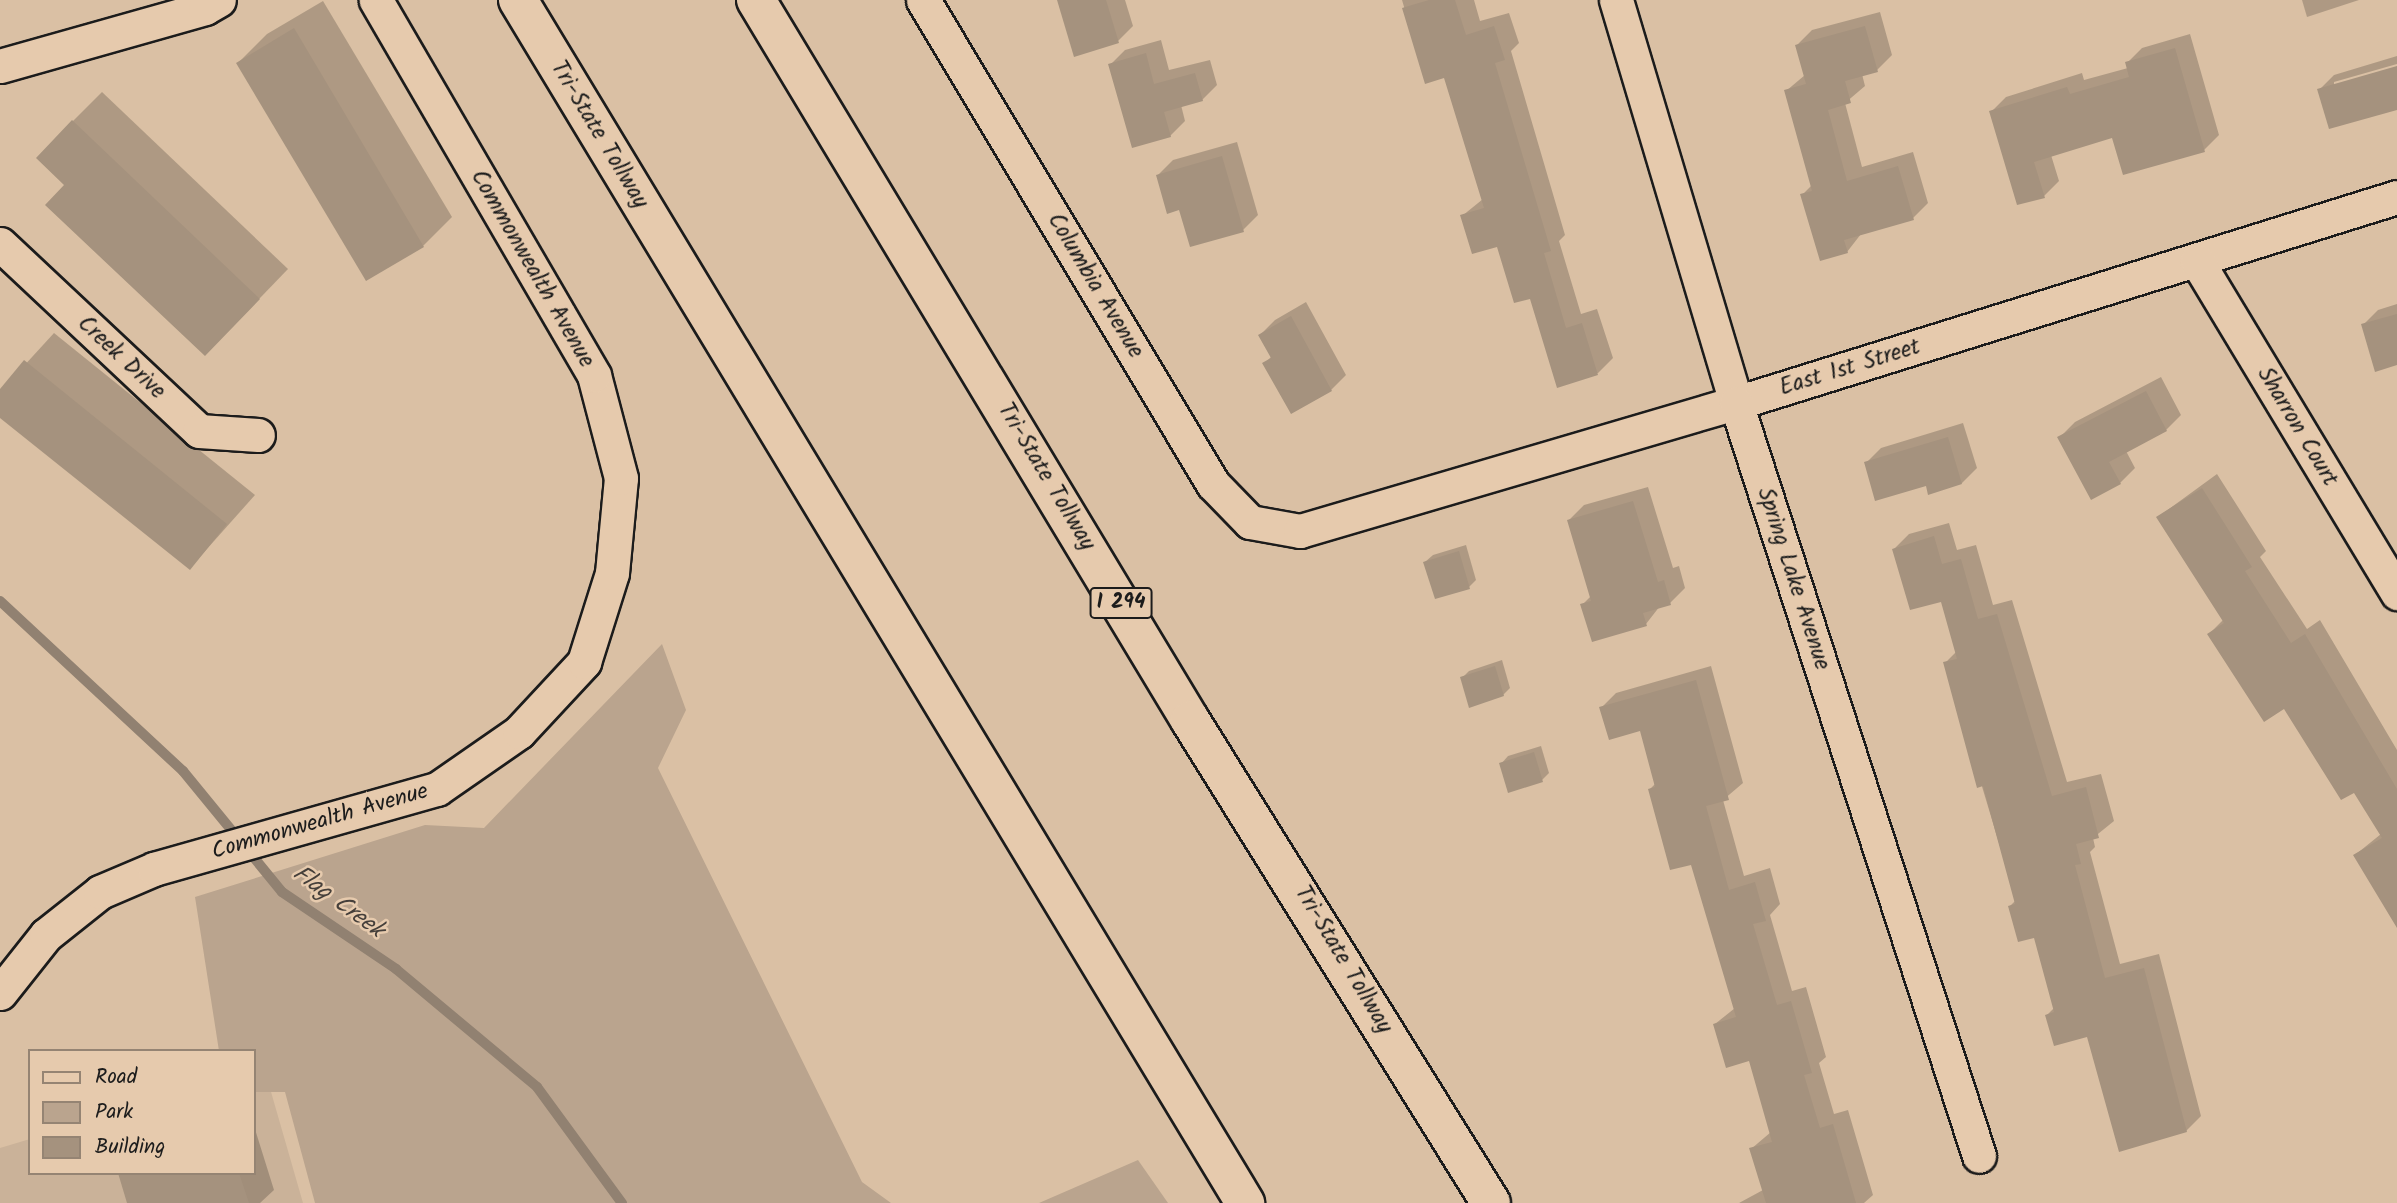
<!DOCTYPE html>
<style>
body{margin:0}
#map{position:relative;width:2397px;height:1203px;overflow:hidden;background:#dac0a4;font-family:Kalam,sans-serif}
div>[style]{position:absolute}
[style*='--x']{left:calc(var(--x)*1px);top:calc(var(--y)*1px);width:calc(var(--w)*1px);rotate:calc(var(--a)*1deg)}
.built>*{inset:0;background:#cab299}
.green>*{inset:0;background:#baa48e}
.shadow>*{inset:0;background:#0003}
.stream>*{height:10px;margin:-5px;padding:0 5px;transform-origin:5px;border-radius:5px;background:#918171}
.building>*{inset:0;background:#a5927e}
.roads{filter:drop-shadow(2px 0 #1c1c1c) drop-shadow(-2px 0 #1c1c1c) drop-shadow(0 2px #1c1c1c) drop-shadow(0 -2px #1c1c1c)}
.street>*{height:33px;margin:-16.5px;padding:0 16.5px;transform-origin:16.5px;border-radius:16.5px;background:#e6caad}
.highway>*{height:38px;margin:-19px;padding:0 19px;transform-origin:19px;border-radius:19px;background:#e6caad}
span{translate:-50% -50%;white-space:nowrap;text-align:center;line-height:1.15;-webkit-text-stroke:5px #e6caad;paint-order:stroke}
.shield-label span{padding:2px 5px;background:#e6caad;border:2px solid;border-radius:5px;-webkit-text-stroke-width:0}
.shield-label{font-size:21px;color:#1c1c1c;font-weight:700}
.street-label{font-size:23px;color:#1c1c1c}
.water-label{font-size:24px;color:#453f3a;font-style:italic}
.legend{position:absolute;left:28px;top:1049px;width:228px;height:126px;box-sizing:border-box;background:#e6caad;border:2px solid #958473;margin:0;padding:9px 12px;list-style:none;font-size:21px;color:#1c1c1c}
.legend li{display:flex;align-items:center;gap:14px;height:35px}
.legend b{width:35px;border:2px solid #958473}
</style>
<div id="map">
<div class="built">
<div style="clip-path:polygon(265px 1071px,303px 1203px,0 1203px,0 1148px,30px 1139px,30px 1173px,254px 1173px,254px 1075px)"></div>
</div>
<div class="green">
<div style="clip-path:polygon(662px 644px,686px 710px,658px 768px,862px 1182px,891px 1203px,315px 1203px,285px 1092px,254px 1092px,254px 1051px,219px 1051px,195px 897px,425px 825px,484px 828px)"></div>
<div style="clip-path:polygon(1138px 1160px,1168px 1203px,1039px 1203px)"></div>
</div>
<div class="shadow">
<div style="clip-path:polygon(1059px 0,1125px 0,1133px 26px,1118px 41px)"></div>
<div style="clip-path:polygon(1402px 0,1474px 0,1480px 21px,1509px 13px,1519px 43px,1511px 51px,1565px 235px,1559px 241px,1581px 314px,1597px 309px,1613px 358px,1598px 373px,1558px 386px,1531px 297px,1499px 245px,1462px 216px,1483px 199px,1445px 76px,1426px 82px)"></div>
<div style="clip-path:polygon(2302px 0,2359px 0,2307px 17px)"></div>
<div style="clip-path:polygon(323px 1px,452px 217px,423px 246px,238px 63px,267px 34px)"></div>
<div style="clip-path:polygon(1880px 12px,1892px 55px,1877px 70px,1862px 74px,1865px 86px,1845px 103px,1862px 167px,1913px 152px,1928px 203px,1913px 218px,1861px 234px,1847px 252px,1802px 195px,1812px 185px,1786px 91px,1805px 75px,1797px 45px,1812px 30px)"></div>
<div style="clip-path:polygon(2190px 34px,2219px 135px,2204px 150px,2113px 136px,2051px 155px,2059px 181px,2044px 196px,1991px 112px,2006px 97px,2082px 73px,2084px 80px,2128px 68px,2127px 63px,2142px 48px)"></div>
<div style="clip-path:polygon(1161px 40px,1169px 70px,1210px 60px,1217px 85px,1202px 100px,1181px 105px,1185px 121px,1170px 136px,1110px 65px,1125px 50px)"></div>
<div style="clip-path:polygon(2397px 56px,2397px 64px,2334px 82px,2334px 86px,2397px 68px,2397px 108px,2319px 90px,2334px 75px)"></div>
<div style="clip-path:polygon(102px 92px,288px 269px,234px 325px,66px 185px,73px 121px)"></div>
<div style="clip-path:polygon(1237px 142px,1258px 215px,1243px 230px,1181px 208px,1158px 175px,1173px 160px)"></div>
<div style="clip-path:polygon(1306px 302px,1346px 375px,1331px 390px,1265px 363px,1272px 356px,1260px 335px,1275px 320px)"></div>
<div style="clip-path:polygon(2397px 304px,2397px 363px,2363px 325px,2378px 310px)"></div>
<div style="clip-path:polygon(54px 333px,255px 495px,190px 568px,0 416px,0 392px)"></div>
<div style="clip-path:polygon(2161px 377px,2181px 415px,2166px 430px,2126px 451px,2135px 468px,2120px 483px,2060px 437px,2075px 422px)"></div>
<div style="clip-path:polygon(1963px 423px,1977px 468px,1962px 483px,1927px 484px,1866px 463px,1881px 448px)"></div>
<div style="clip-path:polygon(2217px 474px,2266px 551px,2260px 557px,2307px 629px,2320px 620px,2397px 750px,2397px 924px,2355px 855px,2381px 834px,2354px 790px,2285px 707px,2209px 634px,2224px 619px,2158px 517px)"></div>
<div style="clip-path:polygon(1648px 487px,1673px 568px,1679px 566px,1685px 588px,1670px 603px,1660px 606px,1646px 624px,1582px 605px,1591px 596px,1569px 520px,1584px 505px)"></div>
<div style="clip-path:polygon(1949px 523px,1957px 550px,1976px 545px,1993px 605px,2012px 600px,2067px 782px,2101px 774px,2114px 821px,2093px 838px,2095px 847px,2090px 852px,2120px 964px,2159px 954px,2201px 1116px,2186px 1131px,2088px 1034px,2047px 1015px,2054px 1008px,2035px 936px,2010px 906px,2016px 900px,1945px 663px,1957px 651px,1942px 600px,1894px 549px,1909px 534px)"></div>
<div style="clip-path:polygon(1466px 545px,1476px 580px,1469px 587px,1425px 562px,1433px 555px)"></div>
<div style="clip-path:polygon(1502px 660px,1510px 688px,1503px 695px,1462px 678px,1469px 671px)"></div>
<div style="clip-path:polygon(1711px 666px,1743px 783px,1723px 800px,1744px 876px,1770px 868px,1780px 904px,1770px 915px,1792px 991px,1806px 987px,1826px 1057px,1819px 1063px,1834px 1114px,1848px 1110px,1873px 1195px,1864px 1203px,1739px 1203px,1763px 1190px,1751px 1149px,1771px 1132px,1750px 1059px,1715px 1024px,1735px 1008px,1692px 862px,1650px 789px,1655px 784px,1641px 729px,1601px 708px,1616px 693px)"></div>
<div style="clip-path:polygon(1541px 746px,1549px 773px,1542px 780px,1501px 764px,1508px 756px)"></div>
<div style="clip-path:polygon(254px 1126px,274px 1190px,260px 1203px,129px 1203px,120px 1173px,254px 1173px)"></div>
</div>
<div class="stream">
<div style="--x:0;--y:601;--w:250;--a:42.9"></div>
<div style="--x:183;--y:771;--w:156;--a:50.7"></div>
<div style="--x:282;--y:892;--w:138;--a:34"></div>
<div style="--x:396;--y:969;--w:184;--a:39.9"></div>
<div style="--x:537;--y:1087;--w:144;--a:53.8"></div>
</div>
<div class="building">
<div style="clip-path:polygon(1057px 0,1106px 0,1119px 43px,1074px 57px)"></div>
<div style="clip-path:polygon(1429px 0,1455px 0,1466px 35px,1494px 26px,1505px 60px,1495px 63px,1551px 251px,1544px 253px,1566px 328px,1582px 323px,1598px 375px,1557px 388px,1530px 299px,1514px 303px,1497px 247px,1472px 254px,1460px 215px,1484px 208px,1444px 78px,1425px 84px,1402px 8px)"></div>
<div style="clip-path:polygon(1865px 26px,1878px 72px,1845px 81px,1851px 103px,1828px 110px,1847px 181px,1898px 166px,1914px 220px,1844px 240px,1848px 253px,1820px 261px,1800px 194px,1812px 191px,1784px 90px,1806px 84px,1795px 45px)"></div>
<div style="clip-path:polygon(294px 28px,424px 247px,366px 281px,236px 63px)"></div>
<div style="clip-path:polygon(2175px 48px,2205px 152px,2123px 175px,2112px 138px,2034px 162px,2045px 198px,2017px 205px,1989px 111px,2067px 87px,2070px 94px,2129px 77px,2125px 62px)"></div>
<div style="clip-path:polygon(1146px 53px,1154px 84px,1195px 73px,1203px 101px,1164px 112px,1171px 137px,1132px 148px,1108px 64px)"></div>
<div style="clip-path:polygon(2397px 66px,2397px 110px,2329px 129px,2317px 89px)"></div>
<div style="clip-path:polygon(72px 120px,260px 299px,205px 356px,45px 205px,64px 185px,36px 158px)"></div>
<div style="clip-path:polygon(1222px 156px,1244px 232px,1190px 247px,1179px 210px,1167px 214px,1156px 175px)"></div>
<div style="clip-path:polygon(2397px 314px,2397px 365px,2375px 372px,2361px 324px)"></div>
<div style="clip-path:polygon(1291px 316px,1332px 391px,1291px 414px,1262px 363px,1271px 358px,1258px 335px)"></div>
<div style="clip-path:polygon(24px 360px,227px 524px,190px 570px,0 418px,0 389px)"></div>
<div style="clip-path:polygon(2146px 391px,2167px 431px,2109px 462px,2121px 484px,2091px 500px,2057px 437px)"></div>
<div style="clip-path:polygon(1948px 437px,1962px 484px,1928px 495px,1926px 486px,1875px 501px,1864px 462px)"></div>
<div style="clip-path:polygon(2202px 488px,2252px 567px,2245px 571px,2291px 643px,2305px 634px,2397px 789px,2397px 928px,2353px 855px,2382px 838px,2354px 793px,2341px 800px,2284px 709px,2264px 722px,2207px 634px,2224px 623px,2156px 517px)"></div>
<div style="clip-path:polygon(1633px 501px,1658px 582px,1664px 580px,1671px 605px,1643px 613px,1647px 626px,1592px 642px,1580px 604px,1591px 601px,1567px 520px)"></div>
<div style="clip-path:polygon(1934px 536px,1942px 564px,1961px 559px,1978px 619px,1997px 614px,2052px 796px,2086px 787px,2099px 838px,2076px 844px,2081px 864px,2075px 865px,2105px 978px,2144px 968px,2187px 1132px,2119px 1152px,2087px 1037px,2054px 1046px,2045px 1015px,2054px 1012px,2034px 938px,2018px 942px,2008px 906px,2015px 904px,1983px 786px,1977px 788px,1943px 662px,1957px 659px,1941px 602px,1910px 610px,1892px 549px)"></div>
<div style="clip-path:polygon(1459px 551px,1470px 589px,1435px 599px,1423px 562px)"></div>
<div style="clip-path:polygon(1495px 666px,1504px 696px,1469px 708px,1460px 677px)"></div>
<div style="clip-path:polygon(1696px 680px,1729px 800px,1706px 806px,1729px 890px,1755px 882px,1766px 921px,1753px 924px,1777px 1005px,1791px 1001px,1812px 1073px,1804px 1075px,1820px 1128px,1833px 1124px,1856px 1203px,1766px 1203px,1749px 1148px,1772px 1142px,1749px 1061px,1726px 1068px,1713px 1024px,1736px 1017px,1691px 865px,1670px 870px,1648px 789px,1655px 787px,1640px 731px,1609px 740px,1599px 707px)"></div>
<div style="clip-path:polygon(1534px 752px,1543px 782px,1508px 793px,1499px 763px)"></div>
<div style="clip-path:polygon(118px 1173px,239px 1173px,249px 1203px,127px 1203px)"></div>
</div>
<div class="roads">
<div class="street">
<div style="--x:923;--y:0;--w:564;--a:59.07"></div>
<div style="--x:1213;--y:484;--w:53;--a:45.8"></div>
<div style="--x:1250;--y:522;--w:51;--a:10.2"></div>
<div style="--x:1300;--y:531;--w:454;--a:-16.4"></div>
<div style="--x:1736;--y:403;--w:692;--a:-17.31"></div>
<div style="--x:1616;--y:0;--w:420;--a:73.4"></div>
<div style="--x:1736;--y:403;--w:791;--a:72.11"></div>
<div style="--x:0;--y:66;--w:213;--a:-15.8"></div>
<div style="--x:205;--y:8;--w:16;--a:-30"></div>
<div style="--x:0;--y:244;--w:273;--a:43.2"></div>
<div style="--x:199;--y:431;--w:59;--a:3.9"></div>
<div style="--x:2197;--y:261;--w:388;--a:58.9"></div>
<div style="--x:0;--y:993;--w:74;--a:-51.6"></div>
<div style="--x:46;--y:935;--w:69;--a:-38.5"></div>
<div style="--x:100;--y:892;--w:59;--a:-23.1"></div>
<div style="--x:154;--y:869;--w:294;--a:-15.8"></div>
<div style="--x:437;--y:789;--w:100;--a:-34.8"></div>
<div style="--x:519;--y:732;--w:96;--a:-47.1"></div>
<div style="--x:584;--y:662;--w:93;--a:-72.5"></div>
<div style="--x:612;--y:573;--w:95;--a:-84.6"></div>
<div style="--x:621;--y:478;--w:106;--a:-104.7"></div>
<div style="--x:594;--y:375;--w:434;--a:-120.2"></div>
</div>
<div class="highway">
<div style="--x:518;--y:0;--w:1406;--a:58.85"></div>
<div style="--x:756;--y:0;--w:841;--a:58.92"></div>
<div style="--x:1190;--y:720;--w:569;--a:58.07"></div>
</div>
</div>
<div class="shield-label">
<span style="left:1121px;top:603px">I 294</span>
</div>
<div class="street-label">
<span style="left:599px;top:135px;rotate:59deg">Tri-State Tollway</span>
<span style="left:532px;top:269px;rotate:60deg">Commonwealth Avenue</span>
<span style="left:1095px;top:286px;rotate:59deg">Columbia Avenue</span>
<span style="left:121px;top:358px;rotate:43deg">Creek Drive</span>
<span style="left:1850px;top:368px;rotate:-17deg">East 1st Street</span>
<span style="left:2297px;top:427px;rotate:59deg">Sharron Court</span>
<span style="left:1046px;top:477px;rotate:59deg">Tri-State Tollway</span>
<span style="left:1793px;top:579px;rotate:72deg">Spring Lake Avenue</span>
<span style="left:320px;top:822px;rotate:-16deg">Commonwealth Avenue</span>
<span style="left:1343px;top:960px;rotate:59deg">Tri-State Tollway</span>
</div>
<div class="water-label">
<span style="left:338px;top:902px;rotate:36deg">Flag Creek</span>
</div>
<ul class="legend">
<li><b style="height:9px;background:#e6caad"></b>Road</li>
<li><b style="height:19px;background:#baa48e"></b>Park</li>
<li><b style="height:19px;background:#a5927e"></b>Building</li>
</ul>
</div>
